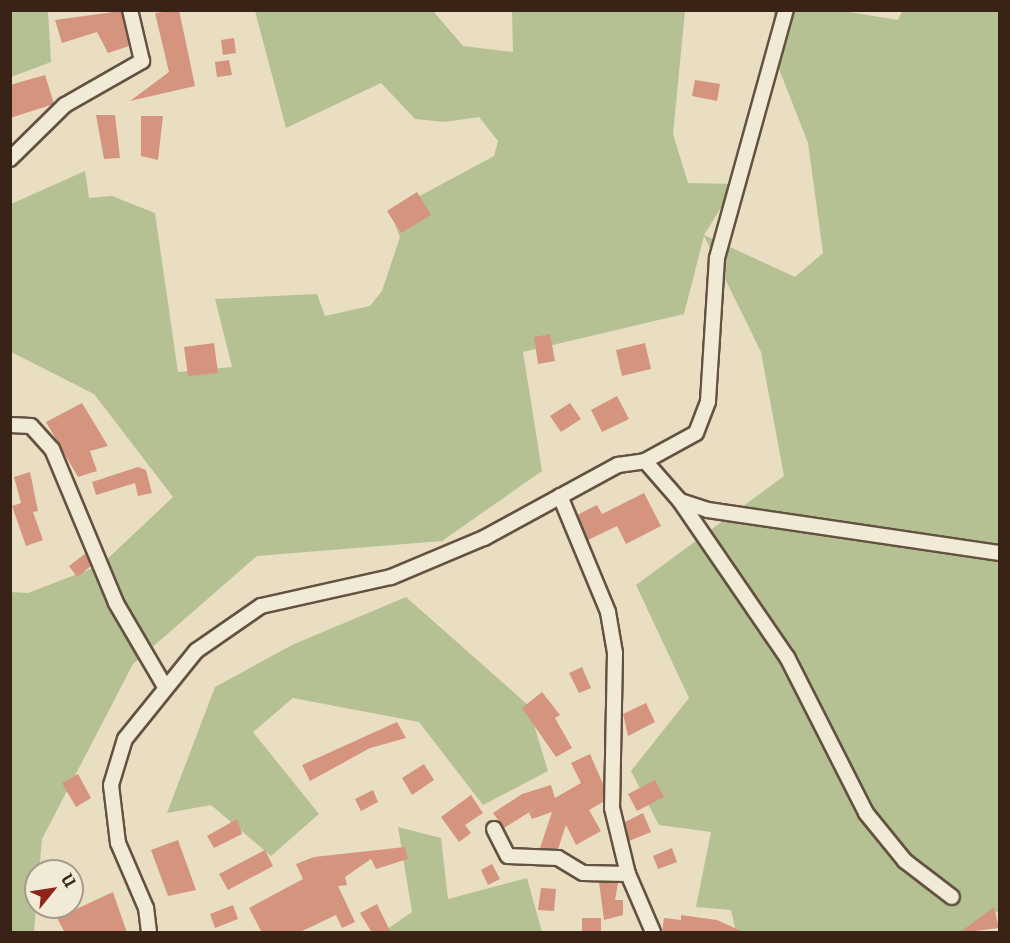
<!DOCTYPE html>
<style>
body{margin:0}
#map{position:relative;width:1010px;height:943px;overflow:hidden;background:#e9dec2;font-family:"IM FELL French Canon",serif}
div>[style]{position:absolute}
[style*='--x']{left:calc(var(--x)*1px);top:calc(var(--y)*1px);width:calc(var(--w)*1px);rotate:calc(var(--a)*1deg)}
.green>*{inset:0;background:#b6c193}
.building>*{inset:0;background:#d5947e}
.roads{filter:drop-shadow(2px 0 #645241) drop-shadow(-2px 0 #645241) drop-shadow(0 2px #645241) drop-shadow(0 -2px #645241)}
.minor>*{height:14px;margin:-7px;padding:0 7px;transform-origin:7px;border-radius:7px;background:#f1ead7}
span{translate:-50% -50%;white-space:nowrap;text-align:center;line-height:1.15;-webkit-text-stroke:4.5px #f1ead7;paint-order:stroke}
.frame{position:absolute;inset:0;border:12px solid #382316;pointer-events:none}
.north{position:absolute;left:24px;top:859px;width:60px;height:60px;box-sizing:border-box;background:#f1ead7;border:2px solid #a79a8a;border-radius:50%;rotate:60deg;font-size:16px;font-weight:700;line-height:24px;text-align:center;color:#382316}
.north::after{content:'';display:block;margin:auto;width:21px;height:27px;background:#8f2418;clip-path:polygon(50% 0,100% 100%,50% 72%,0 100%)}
</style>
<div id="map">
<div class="green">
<div style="clip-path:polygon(11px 10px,48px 11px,51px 62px,11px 77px)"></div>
<div style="clip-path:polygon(255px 11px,433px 11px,463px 46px,513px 52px,512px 11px,685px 11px,673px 134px,688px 183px,736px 184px,704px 235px,795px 277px,823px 253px,808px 143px,772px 51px,774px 11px,843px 11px,898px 20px,902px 11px,999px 11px,1000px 910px,964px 932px,736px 932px,731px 910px,696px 907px,711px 832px,659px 825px,631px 771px,689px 698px,636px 585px,784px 476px,761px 352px,704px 236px,684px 314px,523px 352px,542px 471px,442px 541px,257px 556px,133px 664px,42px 839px,34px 932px,11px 932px,10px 592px,28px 593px,101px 565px,173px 497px,94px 394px,11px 352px,11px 204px,85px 171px,89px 198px,112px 196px,155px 213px,178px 372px,232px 367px,215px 299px,317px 294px,325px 316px,370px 306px,382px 291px,400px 237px,390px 212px,494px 156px,498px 141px,479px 117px,445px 122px,415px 119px,381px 83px,286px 128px)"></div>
<div style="clip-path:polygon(406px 597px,528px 705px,548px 771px,483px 805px,419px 722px,293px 698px,253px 732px,319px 814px,271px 856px,211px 805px,167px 813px,215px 687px,292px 645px)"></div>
<div style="clip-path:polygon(398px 827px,441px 838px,448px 899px,527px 878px,542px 932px,383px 932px,412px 912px)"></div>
</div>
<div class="building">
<div style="clip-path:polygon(179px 10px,195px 86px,130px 101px,169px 72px,155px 13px)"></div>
<div style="clip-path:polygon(121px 11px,129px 46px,108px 53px,97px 32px,62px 43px,55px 20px)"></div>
<div style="clip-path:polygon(234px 38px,236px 53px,223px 55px,221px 40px)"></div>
<div style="clip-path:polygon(229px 60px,232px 75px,217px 77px,215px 62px)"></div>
<div style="clip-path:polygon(45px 75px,54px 104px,10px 118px,10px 85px)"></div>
<div style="clip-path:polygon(695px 80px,720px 84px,717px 101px,692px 96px)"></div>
<div style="clip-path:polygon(96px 115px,115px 115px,120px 158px,104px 159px)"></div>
<div style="clip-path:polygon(141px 116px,163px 116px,158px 160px,141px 156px)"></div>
<div style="clip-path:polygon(417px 192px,431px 215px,401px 233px,387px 211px)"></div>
<div style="clip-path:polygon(550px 334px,555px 361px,538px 364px,534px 337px)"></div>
<div style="clip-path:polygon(214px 343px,218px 373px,188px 376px,184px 347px)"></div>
<div style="clip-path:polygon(645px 343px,651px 369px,622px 376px,616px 350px)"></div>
<div style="clip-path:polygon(617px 396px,629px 419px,602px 432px,591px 410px)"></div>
<div style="clip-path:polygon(82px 403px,108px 446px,90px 451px,97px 471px,78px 477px,46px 422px)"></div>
<div style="clip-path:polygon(570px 403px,581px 419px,561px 432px,550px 416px)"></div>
<div style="clip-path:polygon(138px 467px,146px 470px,152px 493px,138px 496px,135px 483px,96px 495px,92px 482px)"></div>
<div style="clip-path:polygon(30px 472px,38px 511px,33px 512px,43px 540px,26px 546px,12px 506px,21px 503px,14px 477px)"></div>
<div style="clip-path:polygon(644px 493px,661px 526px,626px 544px,617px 526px,588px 540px,577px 515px,597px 505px,602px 514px)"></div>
<div style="clip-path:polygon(86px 553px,91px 566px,77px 577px,69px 566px)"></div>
<div style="clip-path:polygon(582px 667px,591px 688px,579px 693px,569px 673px)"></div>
<div style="clip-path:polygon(542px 692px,560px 715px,555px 718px,572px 748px,556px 757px,522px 708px)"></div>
<div style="clip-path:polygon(646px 703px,655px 722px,628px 736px,623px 714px)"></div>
<div style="clip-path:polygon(397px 722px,406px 738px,370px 748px,310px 781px,302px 765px)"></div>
<div style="clip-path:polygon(590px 754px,603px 784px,603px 802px,589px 810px,601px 831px,576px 845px,566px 825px,558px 849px,540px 848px,552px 812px,532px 819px,529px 813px,536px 808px,504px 828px,493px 813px,522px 794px,551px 785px,555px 798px,581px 783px,571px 763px)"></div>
<div style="clip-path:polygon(424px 764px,434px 780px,412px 795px,402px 778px)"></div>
<div style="clip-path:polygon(78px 774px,91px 798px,76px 807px,62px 783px)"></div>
<div style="clip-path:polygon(655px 780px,664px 797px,637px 811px,628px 794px)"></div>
<div style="clip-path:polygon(373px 790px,378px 802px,361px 811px,355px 799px)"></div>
<div style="clip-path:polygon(471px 795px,483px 813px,465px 825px,471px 833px,459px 842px,441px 817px)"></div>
<div style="clip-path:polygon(643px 813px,651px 832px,629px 841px,625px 822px)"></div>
<div style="clip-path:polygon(237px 819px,242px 834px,214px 848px,207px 836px)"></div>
<div style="clip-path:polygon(178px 840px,196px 890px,168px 896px,151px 850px)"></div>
<div style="clip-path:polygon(405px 847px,408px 859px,376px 869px,371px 859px,345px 877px,347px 885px,338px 886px,355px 922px,342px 928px,336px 915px,298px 933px,262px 933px,249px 908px,303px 879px,296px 864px,314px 857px)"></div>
<div style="clip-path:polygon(672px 848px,677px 862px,658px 869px,653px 856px)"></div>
<div style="clip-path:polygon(265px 850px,273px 866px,228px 890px,219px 874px)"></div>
<div style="clip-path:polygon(492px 864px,500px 879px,488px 885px,481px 870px)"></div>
<div style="clip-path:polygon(599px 882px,618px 883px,615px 900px,623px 900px,623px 915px,604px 920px)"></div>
<div style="clip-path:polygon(541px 888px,556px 889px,554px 911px,538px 910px)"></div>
<div style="clip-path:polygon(113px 892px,127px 933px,65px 933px,57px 918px)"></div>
<div style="clip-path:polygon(377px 904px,391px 933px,372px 933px,360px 913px)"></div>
<div style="clip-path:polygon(233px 905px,238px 919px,215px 928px,210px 914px)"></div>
<div style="clip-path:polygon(994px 907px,999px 928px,959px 933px)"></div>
<div style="clip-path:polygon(681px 915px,717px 920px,746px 933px,662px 933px,664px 918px,681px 920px)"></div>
<div style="clip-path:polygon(582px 918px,601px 918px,601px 933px,582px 933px)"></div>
</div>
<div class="roads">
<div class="minor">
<div style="--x:10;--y:159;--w:77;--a:-44.5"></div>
<div style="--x:65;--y:105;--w:89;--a:-29.7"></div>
<div style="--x:142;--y:61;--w:52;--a:-103.2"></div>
<div style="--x:10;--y:425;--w:21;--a:3"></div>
<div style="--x:31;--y:426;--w:31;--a:48"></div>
<div style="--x:52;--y:449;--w:167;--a:67.4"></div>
<div style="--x:116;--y:603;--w:97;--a:59.7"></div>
<div style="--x:645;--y:461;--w:53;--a:48.8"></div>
<div style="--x:680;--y:501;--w:29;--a:18"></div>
<div style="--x:708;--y:510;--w:295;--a:8.4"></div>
<div style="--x:560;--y:496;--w:126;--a:67.5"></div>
<div style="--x:608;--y:612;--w:42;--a:80.3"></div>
<div style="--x:615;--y:653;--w:155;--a:91.1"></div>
<div style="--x:612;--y:808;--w:68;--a:76.4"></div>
<div style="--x:628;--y:874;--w:63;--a:66.7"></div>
<div style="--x:680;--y:501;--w:189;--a:55.6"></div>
<div style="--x:787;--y:657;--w:175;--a:63.1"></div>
<div style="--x:866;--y:813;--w:62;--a:50.9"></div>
<div style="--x:905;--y:861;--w:59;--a:37.5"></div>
<div style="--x:494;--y:829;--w:30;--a:63"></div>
<div style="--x:508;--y:856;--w:50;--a:2.3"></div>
<div style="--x:558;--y:858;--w:29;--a:31"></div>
<div style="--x:583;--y:873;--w:45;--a:1.3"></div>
<div style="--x:149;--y:932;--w:24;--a:-97"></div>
<div style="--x:146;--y:908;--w:71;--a:-113.3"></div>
<div style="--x:118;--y:843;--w:58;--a:-96.9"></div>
<div style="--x:111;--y:785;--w:48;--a:-73.1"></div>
<div style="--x:125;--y:739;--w:113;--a:-51.1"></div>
<div style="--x:196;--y:651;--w:79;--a:-34.7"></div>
<div style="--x:261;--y:606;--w:133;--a:-12.6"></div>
<div style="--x:391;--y:577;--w:101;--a:-22.8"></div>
<div style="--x:484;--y:538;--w:153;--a:-28.6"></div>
<div style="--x:618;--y:465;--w:27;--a:-8"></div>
<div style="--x:645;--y:461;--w:58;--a:-28.8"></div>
<div style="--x:696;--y:433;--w:34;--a:-69"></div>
<div style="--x:708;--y:401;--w:143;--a:-86.4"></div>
<div style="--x:717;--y:258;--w:257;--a:-74.5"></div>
</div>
</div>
<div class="frame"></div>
<div class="north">U</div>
</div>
